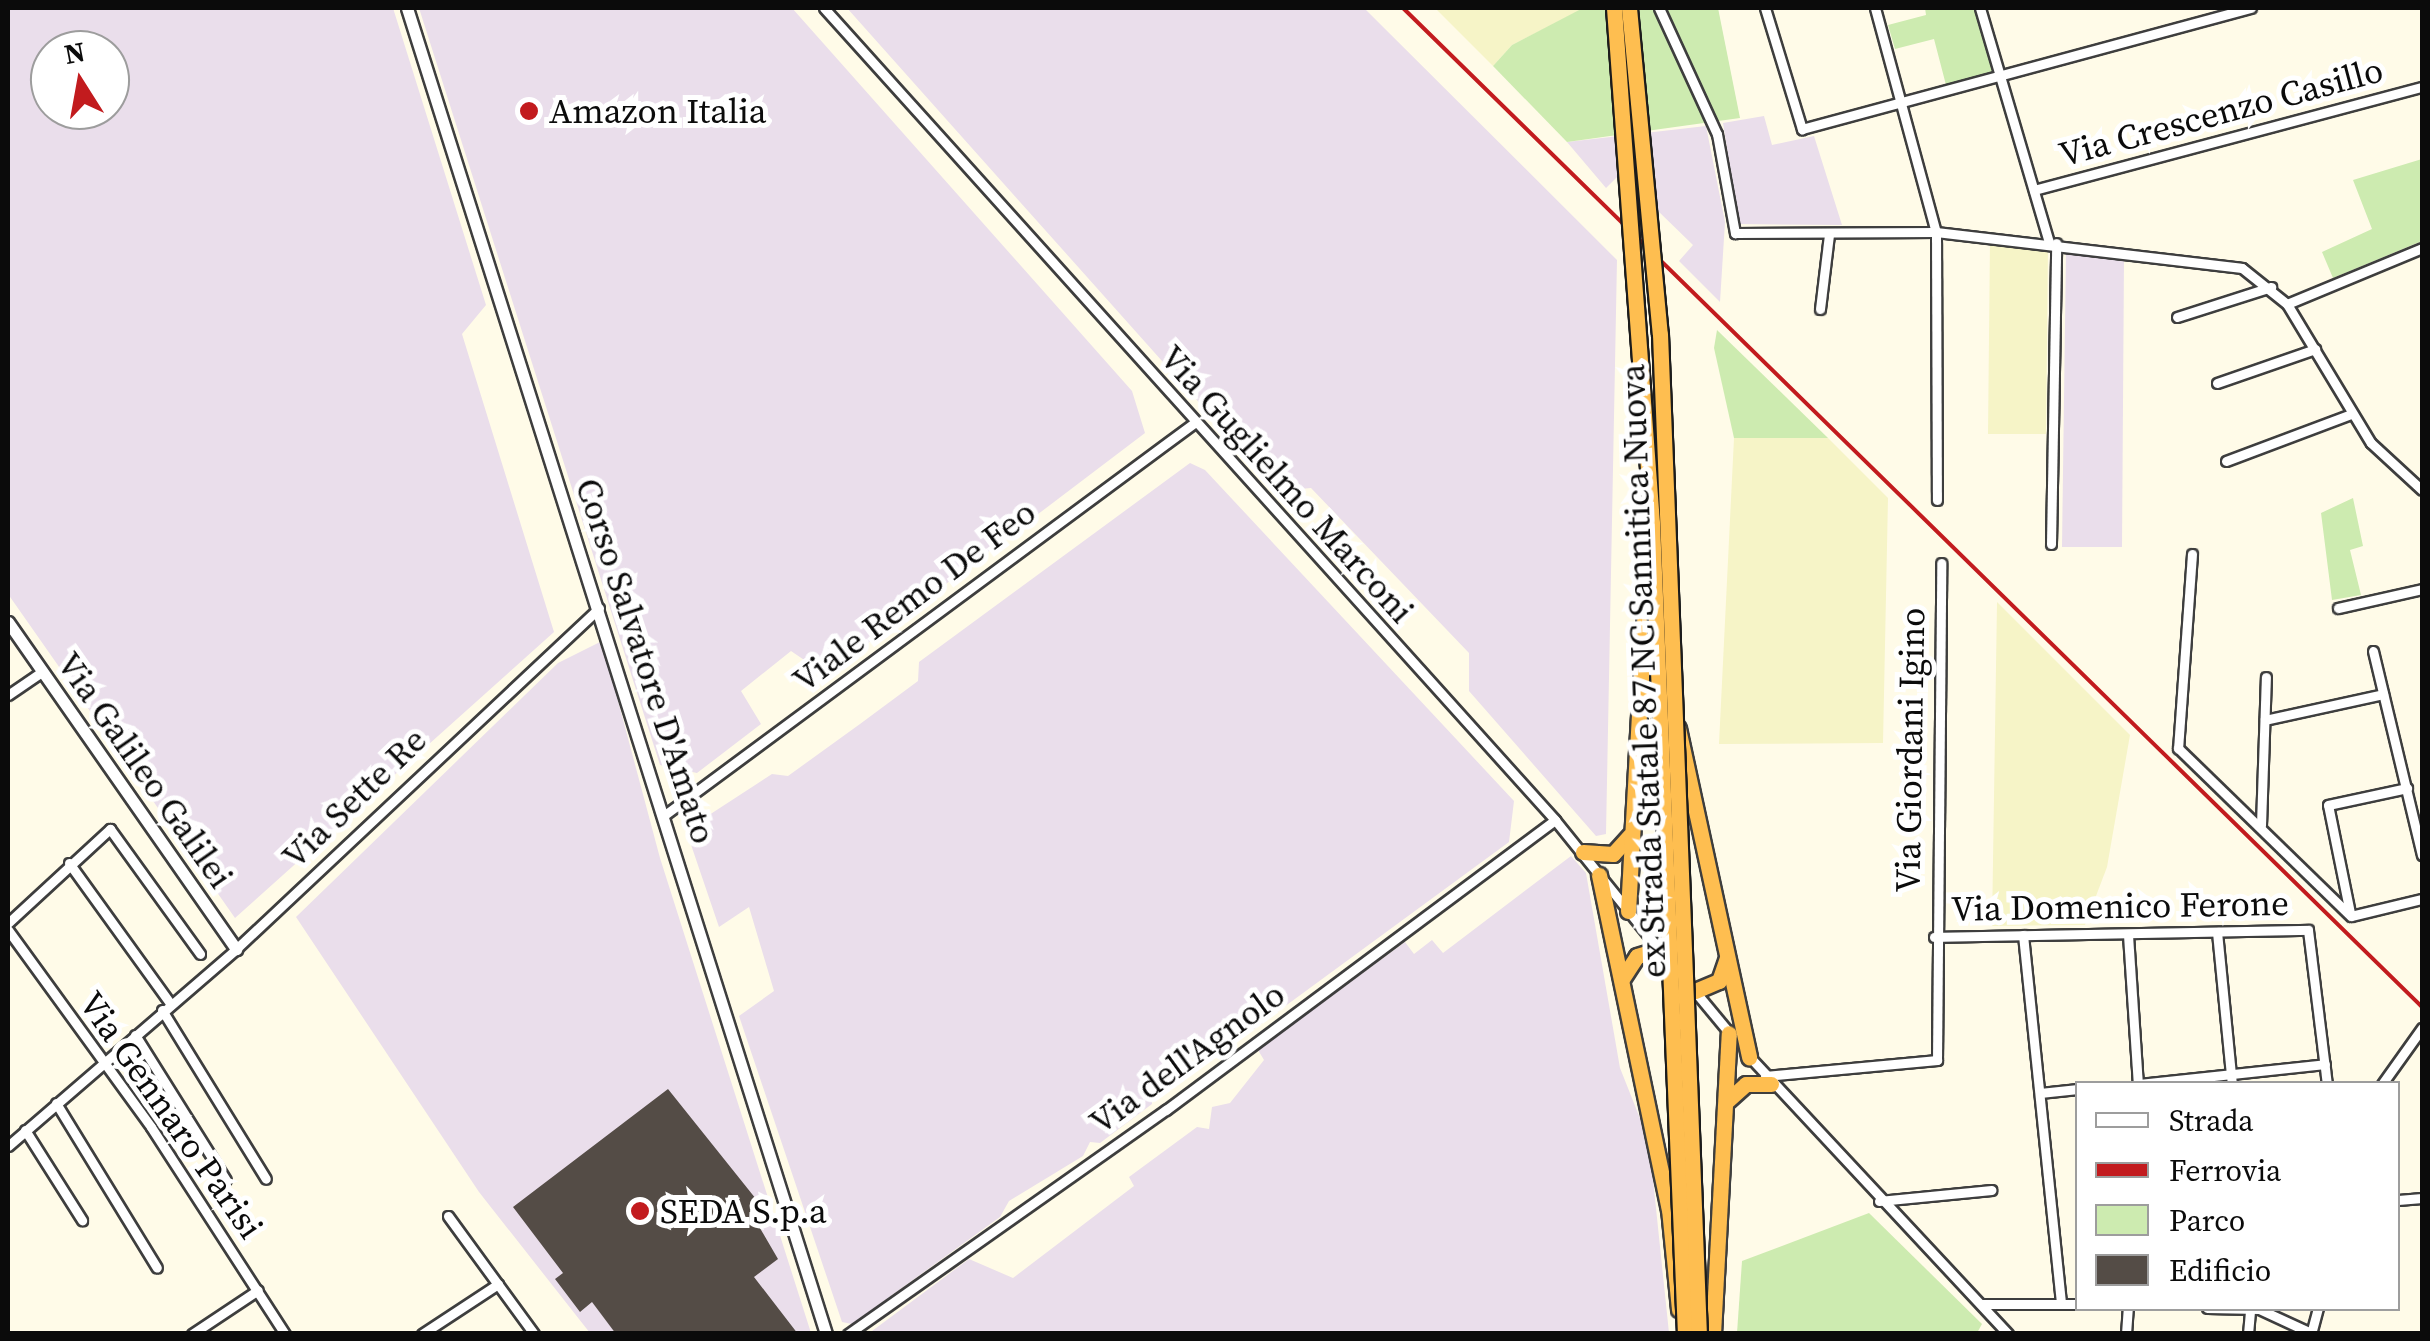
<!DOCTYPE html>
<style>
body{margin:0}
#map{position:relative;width:2430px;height:1341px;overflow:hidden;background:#fffbe8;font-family:"Source Serif 4",serif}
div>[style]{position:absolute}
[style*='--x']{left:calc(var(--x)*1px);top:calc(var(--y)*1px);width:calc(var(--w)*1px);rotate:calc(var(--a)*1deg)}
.industrial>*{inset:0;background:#eadeeb}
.farmland>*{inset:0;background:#f6f4c7}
.green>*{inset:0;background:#cdebb0}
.building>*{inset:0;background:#544c46}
.roads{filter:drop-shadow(2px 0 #3e3e3e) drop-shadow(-2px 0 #3e3e3e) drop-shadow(0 2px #3e3e3e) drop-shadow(0 -2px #3e3e3e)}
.minor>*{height:9px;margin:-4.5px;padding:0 4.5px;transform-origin:4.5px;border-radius:4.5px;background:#fff}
.tertiary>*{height:11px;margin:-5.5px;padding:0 5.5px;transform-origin:5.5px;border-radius:5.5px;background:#fff}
.trunk>*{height:15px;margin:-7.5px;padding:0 7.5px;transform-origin:7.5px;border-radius:7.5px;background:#febe50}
.rail>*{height:4px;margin:-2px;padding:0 2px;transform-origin:2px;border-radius:2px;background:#c21b1e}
.bridges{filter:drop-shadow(2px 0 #1c1c1c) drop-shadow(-2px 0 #1c1c1c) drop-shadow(0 2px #1c1c1c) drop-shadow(0 -2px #1c1c1c)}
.trunk-bridge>*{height:15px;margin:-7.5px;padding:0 7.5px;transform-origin:7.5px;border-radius:7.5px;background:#febe50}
.dots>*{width:28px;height:28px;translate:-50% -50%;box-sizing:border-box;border:5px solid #fff;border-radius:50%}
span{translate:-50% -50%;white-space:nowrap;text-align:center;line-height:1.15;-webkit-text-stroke:10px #fff;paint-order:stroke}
.poi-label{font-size:35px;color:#0b0b0b}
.left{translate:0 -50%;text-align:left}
.street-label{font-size:35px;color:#0b0b0b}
.frame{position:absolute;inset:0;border:10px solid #0b0b0b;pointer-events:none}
.legend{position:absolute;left:2075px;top:1081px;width:325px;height:230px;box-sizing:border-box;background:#fff;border:2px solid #9d9d9d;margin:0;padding:12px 18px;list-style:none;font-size:30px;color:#0b0b0b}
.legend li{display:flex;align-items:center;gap:20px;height:50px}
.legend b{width:50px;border:2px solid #9d9d9d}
.north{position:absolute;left:30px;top:30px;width:100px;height:100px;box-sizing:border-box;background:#fff;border:2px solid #9d9d9d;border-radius:50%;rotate:349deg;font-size:28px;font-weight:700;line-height:40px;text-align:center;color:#0b0b0b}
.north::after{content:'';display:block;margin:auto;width:35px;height:45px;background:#c21b1e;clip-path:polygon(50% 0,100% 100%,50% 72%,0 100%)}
</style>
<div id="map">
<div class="industrial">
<div style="clip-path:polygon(evenodd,8px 8px,393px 8px,486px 305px,462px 334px,554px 632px,235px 918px,8px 594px,8px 8px,110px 50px,110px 110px,50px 110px,50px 50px,110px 50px)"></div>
<div style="clip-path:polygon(419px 8px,792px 8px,1132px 391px,1145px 433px,843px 662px,816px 668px,791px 651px,741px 691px,761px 724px,697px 773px,660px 765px)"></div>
<div style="clip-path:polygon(847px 8px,1364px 8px,1617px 260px,1606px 834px,1596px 836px,1469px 691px,1469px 653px,1311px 488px,1278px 491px)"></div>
<div style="clip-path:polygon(1764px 116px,1772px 145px,1814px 136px,1842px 225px,1739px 224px,1723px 123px)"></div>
<div style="clip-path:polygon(1706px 126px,1725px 222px,1720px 302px,1679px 261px,1693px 245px,1620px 174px,1606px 188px,1567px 142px)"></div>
<div style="clip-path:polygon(2066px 252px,2124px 259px,2122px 547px,2062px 547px)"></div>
<div style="clip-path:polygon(1190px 463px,1205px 470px,1514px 801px,1509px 842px,1220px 1054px,1200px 1046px,1152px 1080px,1152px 1104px,1100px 1143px,1090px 1142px,1083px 1156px,1009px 1201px,1000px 1217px,852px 1324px,842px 1322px,739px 1016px,774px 991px,749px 907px,719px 927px,686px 830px,772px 774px,788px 776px,860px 724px,918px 681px,919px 662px)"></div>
<div style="clip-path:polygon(602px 641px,660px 858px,811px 1333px,590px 1333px,479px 1192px,296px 917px,558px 663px)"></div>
<div style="clip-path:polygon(1571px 856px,1586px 873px,1620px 1068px,1649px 1141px,1669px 1333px,868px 1334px,969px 1259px,1013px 1278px,1134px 1186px,1129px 1177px,1197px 1127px,1209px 1129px,1212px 1107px,1230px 1103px,1264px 1060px,1258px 1050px,1405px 942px,1414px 954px,1432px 940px,1443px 953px)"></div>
</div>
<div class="farmland">
<div style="clip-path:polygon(1435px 8px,1583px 8px,1583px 9px,1512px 45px,1493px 66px)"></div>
<div style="clip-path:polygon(1990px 241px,2048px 248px,2046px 434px,1988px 434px)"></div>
<div style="clip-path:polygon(1734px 438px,1828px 438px,1888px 498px,1883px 743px,1719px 744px)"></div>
<div style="clip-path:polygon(1997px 602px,2130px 735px,2107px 867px,2085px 925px,1992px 926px)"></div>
</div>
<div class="green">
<div style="clip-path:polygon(1583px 8px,1718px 8px,1740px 118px,1567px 142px,1493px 66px,1512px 45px)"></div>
<div style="clip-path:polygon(1925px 8px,1977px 8px,1994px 71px,1946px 85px,1934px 39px,1895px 49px,1888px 25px,1926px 15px)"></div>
<div style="clip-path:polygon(2422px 159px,2422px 241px,2333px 278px,2322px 252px,2372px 229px,2353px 180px)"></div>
<div style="clip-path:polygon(1717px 330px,1828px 438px,1734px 438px,1714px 348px)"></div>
<div style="clip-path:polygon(2353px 498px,2363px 546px,2350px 550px,2361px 595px,2332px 600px,2321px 513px)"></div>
<div style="clip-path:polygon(1869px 1213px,1982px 1324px,1977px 1333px,1737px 1333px,1742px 1261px)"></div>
</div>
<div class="building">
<div style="clip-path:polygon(668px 1089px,768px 1214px,757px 1223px,778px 1259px,754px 1277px,798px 1334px,616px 1334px,592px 1302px,580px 1312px,555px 1279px,563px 1273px,513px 1207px)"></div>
</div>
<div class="roads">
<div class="minor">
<div style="--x:824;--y:8;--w:1093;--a:48"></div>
<div style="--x:1555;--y:820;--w:167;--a:51.1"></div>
<div style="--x:1659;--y:8;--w:139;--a:65.3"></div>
<div style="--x:1717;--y:134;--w:101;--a:79.7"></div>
<div style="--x:1735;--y:233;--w:201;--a:-0.3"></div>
<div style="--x:1936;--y:232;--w:308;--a:6.7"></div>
<div style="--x:2242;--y:268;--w:58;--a:38.7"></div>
<div style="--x:2287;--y:304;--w:162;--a:58.9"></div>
<div style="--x:2371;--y:443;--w:69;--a:42.7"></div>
<div style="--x:1765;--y:8;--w:127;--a:73"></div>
<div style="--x:1802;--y:129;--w:465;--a:-15.1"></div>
<div style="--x:1875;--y:8;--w:232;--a:74.8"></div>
<div style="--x:1936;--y:232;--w:268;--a:89.8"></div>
<div style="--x:1980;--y:8;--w:245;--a:73.6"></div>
<div style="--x:2034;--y:190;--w:401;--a:-14.9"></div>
<div style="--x:2287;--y:304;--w:146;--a:-22.5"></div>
<div style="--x:1820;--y:309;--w:75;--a:-83.1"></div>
<div style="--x:2177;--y:317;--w:99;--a:-17.7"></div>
<div style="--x:2217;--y:383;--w:104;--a:-19.1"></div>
<div style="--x:2226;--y:461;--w:134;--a:-20.6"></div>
<div style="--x:2051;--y:544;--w:301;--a:-89"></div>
<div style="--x:2192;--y:554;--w:195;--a:94.1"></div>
<div style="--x:2178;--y:748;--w:241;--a:44.2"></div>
<div style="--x:2351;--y:916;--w:73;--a:-13.5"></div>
<div style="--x:2338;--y:608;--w:86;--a:-12.7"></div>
<div style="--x:2373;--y:651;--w:210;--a:76.5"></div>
<div style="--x:8;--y:695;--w:42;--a:-34.4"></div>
<div style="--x:2265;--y:720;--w:121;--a:-12.4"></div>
<div style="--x:666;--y:814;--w:657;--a:-36.52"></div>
<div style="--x:2261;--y:825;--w:148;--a:-88.1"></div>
<div style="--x:69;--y:863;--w:173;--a:54.2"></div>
<div style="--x:2350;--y:913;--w:110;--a:-101.5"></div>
<div style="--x:2328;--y:805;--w:81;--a:-12.1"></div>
<div style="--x:8;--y:923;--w:139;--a:-42.7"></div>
<div style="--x:110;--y:829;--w:154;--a:54.2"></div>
<div style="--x:8;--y:930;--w:243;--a:54"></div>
<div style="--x:151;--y:1127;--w:247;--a:57.1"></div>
<div style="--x:2217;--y:932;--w:153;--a:84.4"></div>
<div style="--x:2023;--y:935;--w:367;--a:84.1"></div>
<div style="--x:2128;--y:935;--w:149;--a:86.2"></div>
<div style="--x:1934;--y:937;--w:374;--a:-1.1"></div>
<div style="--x:2308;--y:930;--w:155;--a:83"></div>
<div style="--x:1693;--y:989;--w:60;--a:50.4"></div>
<div style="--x:162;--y:1010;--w:198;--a:58.4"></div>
<div style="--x:135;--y:1035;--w:171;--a:57.9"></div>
<div style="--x:1747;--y:1054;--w:383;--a:47"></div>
<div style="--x:1765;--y:1076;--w:173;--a:-5.3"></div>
<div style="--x:1937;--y:1060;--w:497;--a:-89.5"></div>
<div style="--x:2139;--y:1084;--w:187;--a:-6.1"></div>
<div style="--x:2382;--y:1084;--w:69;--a:-54.5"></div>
<div style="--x:2040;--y:1093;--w:38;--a:-6"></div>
<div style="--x:56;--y:1103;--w:193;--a:58.5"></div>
<div style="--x:25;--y:1130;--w:107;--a:57.7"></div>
<div style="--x:8;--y:1146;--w:301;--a:-40.8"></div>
<div style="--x:236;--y:949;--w:498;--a:-43.2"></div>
<div style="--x:2398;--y:1200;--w:24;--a:-5"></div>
<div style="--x:1879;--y:1201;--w:113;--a:-5.6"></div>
<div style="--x:448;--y:1216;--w:146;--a:53.9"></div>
<div style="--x:1981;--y:1304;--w:97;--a:0"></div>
<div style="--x:2207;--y:1308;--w:52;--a:1.1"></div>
<div style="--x:2259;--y:1309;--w:57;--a:24.8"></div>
<div style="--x:192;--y:1334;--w:79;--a:-33.7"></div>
<div style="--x:422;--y:1334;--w:91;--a:-33.3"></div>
<div style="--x:848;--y:1334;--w:389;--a:-35.2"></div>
<div style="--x:1166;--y:1110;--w:485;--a:-36.7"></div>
<div style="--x:2126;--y:1334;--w:26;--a:-86"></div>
<div style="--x:2248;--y:1334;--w:24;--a:-85"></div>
<div style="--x:2311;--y:1334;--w:27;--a:-75"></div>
</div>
<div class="tertiary">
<div style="--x:407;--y:8;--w:1391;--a:72.46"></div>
<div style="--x:8;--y:622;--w:399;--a:55.1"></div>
</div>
<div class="trunk">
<div style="--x:1678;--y:728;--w:337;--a:77.8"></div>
<div style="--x:1583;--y:852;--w:30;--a:4"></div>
<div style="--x:1613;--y:854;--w:25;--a:-48"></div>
<div style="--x:1599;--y:875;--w:341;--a:78.2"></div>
<div style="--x:1669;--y:1209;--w:101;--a:84.3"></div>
<div style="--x:1628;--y:911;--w:363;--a:-86.8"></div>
<div style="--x:1622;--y:979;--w:27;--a:-57"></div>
<div style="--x:1637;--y:956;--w:24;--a:-17"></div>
<div style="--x:1695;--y:991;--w:26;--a:-23"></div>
<div style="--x:1719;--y:981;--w:24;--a:-71"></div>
<div style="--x:1726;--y:1102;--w:27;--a:-42"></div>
<div style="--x:1746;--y:1084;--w:25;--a:0"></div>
<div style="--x:1713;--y:1334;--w:301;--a:-87"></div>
</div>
</div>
<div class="rail">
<div style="--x:1403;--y:8;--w:1427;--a:44.43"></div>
</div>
<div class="bridges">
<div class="trunk-bridge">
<div style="--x:1614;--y:8;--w:516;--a:85.78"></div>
<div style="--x:1652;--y:523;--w:812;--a:87.67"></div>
<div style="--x:1629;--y:8;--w:327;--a:84.6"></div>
<div style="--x:1660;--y:334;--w:1001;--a:87.77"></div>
</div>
</div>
<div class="dots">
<div style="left:529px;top:111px;background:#c21b1e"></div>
<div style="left:640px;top:1211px;background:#c21b1e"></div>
</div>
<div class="poi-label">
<span class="left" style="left:549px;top:111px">Amazon Italia</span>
<span class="left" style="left:660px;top:1211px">SEDA S.p.a</span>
</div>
<div class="street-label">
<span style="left:2221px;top:112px;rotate:-15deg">Via Crescenzo Casillo</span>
<span style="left:1287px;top:484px;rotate:48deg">Via Guglielmo Marconi</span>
<span style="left:914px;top:596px;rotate:-37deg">Viale Remo De Feo</span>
<span style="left:646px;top:661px;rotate:72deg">Corso Salvatore D'Amato</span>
<span style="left:1643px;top:671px;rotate:-92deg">ex Strada Statale 87 NC Sannitica Nuova</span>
<span style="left:1910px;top:750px;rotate:-89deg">Via Giordani Igino</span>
<span style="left:145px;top:770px;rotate:55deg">Via Galileo Galilei</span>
<span style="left:354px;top:798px;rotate:-44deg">Via Sette Re</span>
<span style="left:2120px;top:906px;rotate:-1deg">Via Domenico Ferone</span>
<span style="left:1187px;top:1058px;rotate:-36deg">Via dell'Agnolo</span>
<span style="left:171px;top:1115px;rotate:55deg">Via Gennaro Parisi</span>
</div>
<div class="frame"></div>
<ul class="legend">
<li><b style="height:12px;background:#fff"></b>Strada</li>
<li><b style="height:12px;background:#c21b1e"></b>Ferrovia</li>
<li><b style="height:28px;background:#cdebb0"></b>Parco</li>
<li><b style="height:28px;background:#544c46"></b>Edificio</li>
</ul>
<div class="north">N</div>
</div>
